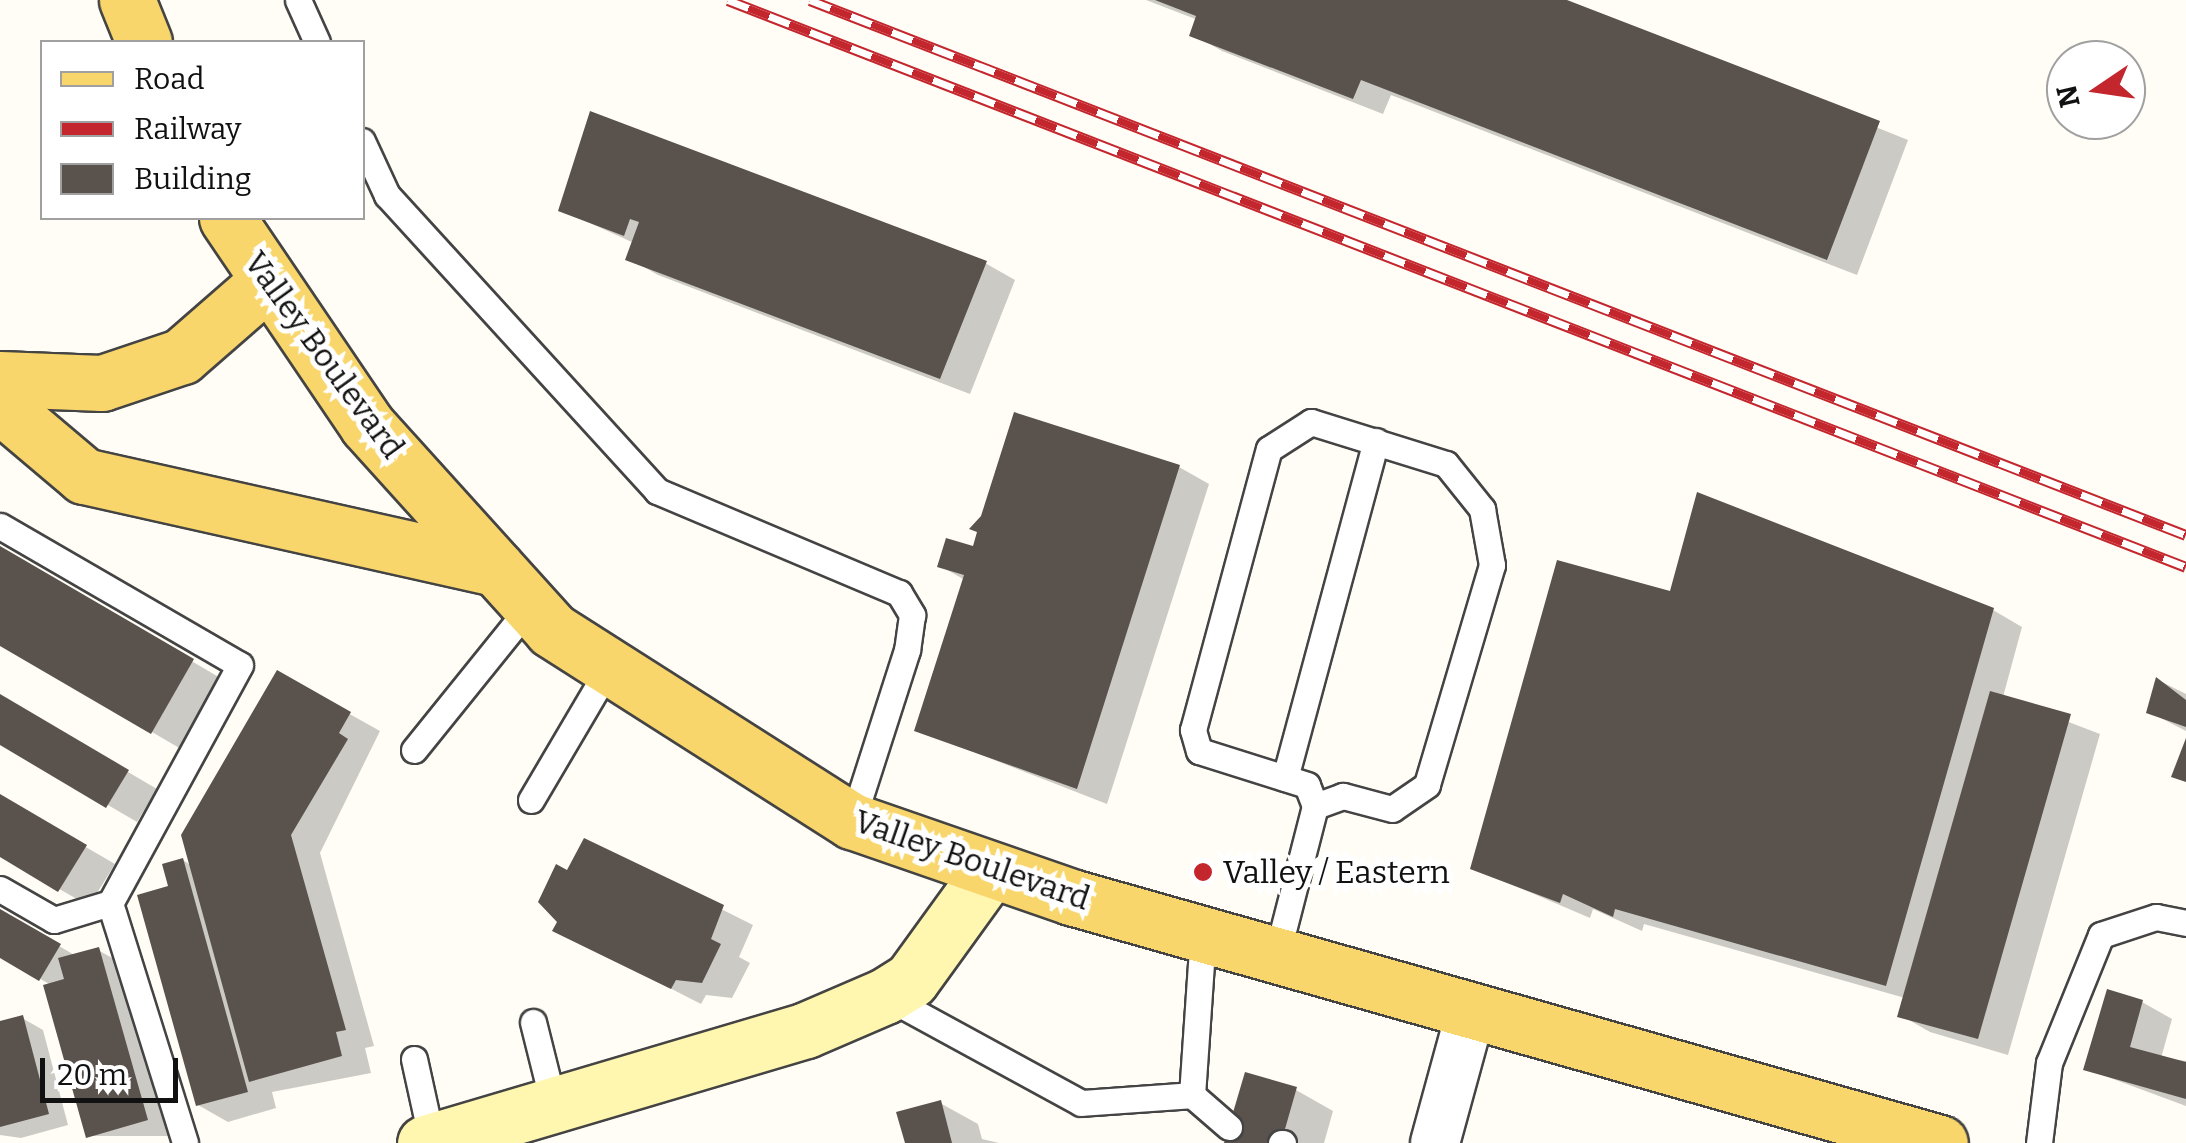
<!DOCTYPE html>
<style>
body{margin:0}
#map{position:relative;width:2186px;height:1143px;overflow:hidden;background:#fffdf5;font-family:Bitter,serif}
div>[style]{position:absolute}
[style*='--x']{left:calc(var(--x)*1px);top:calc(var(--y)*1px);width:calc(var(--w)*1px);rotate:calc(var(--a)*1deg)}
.shadow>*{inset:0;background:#0003}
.building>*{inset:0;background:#5a524d}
.roads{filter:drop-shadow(2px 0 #444) drop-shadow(-2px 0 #444) drop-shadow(0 2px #444) drop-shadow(0 -2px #444)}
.service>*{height:25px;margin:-12.5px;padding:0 12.5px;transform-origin:12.5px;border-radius:12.5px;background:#fff}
.minor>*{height:48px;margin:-24px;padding:0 24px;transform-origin:24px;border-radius:24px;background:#fff}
.secondary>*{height:55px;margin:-27.5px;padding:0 27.5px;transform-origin:27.5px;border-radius:27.5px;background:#fff6b0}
.primary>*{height:55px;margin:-27.5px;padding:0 27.5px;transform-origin:27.5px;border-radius:27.5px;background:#f9d66b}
.rail>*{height:11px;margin-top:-5.5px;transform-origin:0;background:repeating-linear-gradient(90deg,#fff 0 22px,#c4262e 0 44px);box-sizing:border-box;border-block:2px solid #c4262e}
.dots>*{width:28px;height:28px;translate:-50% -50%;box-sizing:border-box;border:5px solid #fff;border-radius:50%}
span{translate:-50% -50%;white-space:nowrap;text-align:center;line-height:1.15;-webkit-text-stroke:10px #fff;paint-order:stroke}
.street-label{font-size:32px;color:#111}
.poi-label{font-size:32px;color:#111}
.left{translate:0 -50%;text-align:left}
.legend{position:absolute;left:40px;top:40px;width:325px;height:180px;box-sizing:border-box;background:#fff;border:2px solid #a0a0a0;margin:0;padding:12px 18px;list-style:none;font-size:30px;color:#111}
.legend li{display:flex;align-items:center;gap:20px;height:50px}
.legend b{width:50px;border:2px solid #a0a0a0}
.north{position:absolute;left:2046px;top:40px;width:100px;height:100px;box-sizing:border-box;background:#fff;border:2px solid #a0a0a0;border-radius:50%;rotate:257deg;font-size:28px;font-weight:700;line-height:40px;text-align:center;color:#111}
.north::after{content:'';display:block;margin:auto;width:35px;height:45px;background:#c4262e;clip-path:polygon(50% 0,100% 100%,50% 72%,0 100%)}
.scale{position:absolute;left:40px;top:1058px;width:138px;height:45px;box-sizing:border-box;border:5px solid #111;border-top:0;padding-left:12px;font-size:30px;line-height:35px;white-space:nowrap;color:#111;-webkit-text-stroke:8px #fff;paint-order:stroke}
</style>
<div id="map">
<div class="shadow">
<div style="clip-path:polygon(1146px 0,1560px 0,1908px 140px,1857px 275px,1391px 95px,1383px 114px,1222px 51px,1192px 34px,1198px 20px)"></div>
<div style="clip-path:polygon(561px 210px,985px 263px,1015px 280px,970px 394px,658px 275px,628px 258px,634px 243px)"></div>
<div style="clip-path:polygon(1179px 467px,1209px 484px,1107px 804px,917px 730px,965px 580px,940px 566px)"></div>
<div style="clip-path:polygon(0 548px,222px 679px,181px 749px,0 643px)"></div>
<div style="clip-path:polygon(1672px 594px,1993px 610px,2022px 627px,2003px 697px,2100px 734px,2008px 1055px,1930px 1032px,1900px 1015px,1905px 998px,1644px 924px,1642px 931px,1593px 909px,1590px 918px,1473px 868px)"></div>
<div style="clip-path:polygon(278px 674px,380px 731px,320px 853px,374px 1046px,365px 1048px,371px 1073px,272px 1092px,276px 1108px,228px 1122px,198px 1105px,171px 888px,183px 860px,192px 866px)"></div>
<div style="clip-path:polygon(2158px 680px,2186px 694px,2186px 731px,2149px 712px)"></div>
<div style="clip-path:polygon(0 697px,157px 789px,137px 822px,0 742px)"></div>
<div style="clip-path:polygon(0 797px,115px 864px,89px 906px,0 855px)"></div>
<div style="clip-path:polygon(585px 841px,753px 925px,739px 957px,750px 963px,732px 998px,706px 995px,701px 1004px,556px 930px)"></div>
<div style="clip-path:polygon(0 911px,76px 956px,98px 950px,128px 967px,176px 1136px,89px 1136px,51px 985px,0 956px)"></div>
<div style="clip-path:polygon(2142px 1002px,2172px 1019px,2161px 1058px,2186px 1061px,2186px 1106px,2086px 1069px)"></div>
<div style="clip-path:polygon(22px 1018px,43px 1030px,68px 1125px,21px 1138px,0 1135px,0 1024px)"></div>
<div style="clip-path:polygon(1296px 1090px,1333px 1111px,1324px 1143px,1227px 1143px)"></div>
<div style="clip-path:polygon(940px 1103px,978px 1124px,982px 1139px,999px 1143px,908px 1143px)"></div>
</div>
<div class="building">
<div style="clip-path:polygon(1155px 0,1567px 0,1880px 121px,1827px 260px,1361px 80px,1353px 99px,1189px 36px,1196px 16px)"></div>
<div style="clip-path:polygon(590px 111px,987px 261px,940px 379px,625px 260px,639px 222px,630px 219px,624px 236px,558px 211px)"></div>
<div style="clip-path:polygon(1014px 412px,1180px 465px,1077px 789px,914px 731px,964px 575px,937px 567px,946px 538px,973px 546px,977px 532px,969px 529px,981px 516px)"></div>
<div style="clip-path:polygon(1697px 492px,1994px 608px,1886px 986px,1615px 909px,1613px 917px,1563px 894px,1560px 903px,1470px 869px,1557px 560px,1670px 591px)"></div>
<div style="clip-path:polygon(0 546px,194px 659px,151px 734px,0 646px)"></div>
<div style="clip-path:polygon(277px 670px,351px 712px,339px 733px,348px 739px,291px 835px,346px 1030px,336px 1032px,342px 1056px,249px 1082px,181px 835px)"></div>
<div style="clip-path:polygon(2156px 677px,2186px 700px,2186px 727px,2146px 713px)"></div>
<div style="clip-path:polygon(1990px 691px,2071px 714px,1978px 1039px,1897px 1017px)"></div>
<div style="clip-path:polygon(0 694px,129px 770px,106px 808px,0 745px)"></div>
<div style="clip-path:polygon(2186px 738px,2186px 782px,2171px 777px)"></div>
<div style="clip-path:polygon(0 794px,87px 845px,58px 892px,0 857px)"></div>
<div style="clip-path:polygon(584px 838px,724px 905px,711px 939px,721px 944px,702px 983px,676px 980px,671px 989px,552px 931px,557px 922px,538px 902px,556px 864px,567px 870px)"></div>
<div style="clip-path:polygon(183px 858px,248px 1092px,196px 1106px,137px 895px,168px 886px,162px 864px)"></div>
<div style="clip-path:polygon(0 909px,61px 944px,39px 981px,0 958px)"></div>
<div style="clip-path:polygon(99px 947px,148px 1120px,86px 1138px,43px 985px,64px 979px,58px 958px)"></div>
<div style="clip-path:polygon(2107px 989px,2143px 1000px,2130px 1047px,2186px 1062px,2186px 1099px,2083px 1070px)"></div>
<div style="clip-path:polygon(23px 1015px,49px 1114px,0 1127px,0 1021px)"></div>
<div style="clip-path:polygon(1245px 1072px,1297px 1087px,1281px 1143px,1224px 1143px)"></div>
<div style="clip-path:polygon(941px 1100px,952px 1143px,905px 1143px,896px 1112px)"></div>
</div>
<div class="roads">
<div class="service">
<div style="--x:298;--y:0;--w:46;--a:65.7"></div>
<div style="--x:362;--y:141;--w:60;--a:65.2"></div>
<div style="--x:387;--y:195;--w:401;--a:47.6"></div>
<div style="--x:657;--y:491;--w:263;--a:22.9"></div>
<div style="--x:899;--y:593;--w:26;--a:59"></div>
<div style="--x:912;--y:615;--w:35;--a:98"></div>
<div style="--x:907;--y:650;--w:180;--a:107.8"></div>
<div style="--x:0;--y:526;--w:277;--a:30.1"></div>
<div style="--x:240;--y:665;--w:271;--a:118.6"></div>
<div style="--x:110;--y:903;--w:251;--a:72.6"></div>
<div style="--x:414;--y:750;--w:185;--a:-51.1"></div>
<div style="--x:1285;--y:778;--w:349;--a:-74.9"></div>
<div style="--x:531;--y:800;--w:150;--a:-59.5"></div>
<div style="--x:0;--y:889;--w:62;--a:29.9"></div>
<div style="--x:54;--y:920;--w:59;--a:-16.9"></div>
<div style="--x:1203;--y:934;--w:161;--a:93.9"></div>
<div style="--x:1192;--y:1095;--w:49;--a:40.9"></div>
<div style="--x:1277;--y:954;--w:153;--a:-75.6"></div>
<div style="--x:1315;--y:806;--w:22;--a:-111"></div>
<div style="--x:1307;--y:785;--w:113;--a:-162.5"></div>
<div style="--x:1199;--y:751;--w:22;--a:-106"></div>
<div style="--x:1193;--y:730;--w:291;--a:-74.9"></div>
<div style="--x:1269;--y:449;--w:50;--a:-32.7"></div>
<div style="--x:1311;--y:422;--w:141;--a:17.3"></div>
<div style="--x:1446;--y:464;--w:58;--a:51.3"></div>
<div style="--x:1482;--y:509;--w:57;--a:79.9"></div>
<div style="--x:1492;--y:565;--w:229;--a:106.5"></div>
<div style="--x:1427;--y:785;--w:42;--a:145.6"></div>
<div style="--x:1392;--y:809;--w:51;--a:-165.1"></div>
<div style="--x:1343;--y:796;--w:30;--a:160"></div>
<div style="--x:885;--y:996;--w:223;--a:28.6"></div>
<div style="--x:1081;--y:1103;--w:111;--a:-4.1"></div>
<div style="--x:533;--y:1022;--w:87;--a:76"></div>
<div style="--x:414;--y:1059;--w:84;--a:77.6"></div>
<div style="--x:1281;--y:1143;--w:2;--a:0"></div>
<div style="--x:2039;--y:1143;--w:81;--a:-82.9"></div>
<div style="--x:2049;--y:1063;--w:138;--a:-67.9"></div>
<div style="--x:2101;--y:935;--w:58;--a:-18.1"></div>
<div style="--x:2156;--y:917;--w:31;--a:11"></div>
</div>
<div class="minor">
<div style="--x:1435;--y:1143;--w:137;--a:-74.7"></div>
</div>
<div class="secondary">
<div style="--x:425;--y:1143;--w:397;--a:-16.5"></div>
<div style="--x:806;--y:1030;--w:86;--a:-23.3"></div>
<div style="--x:885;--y:996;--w:31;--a:-32"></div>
<div style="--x:911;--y:980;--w:135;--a:-54.1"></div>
</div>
<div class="primary">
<div style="--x:127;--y:0;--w:45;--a:68"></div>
<div style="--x:227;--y:218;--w:250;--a:55.9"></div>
<div style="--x:367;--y:425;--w:276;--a:47.9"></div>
<div style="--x:552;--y:630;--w:356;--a:32.5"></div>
<div style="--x:852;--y:821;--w:232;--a:19.1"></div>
<div style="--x:1071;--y:897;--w:903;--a:15.81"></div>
<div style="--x:0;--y:379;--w:102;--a:2.2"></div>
<div style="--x:102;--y:383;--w:84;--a:-18.6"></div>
<div style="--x:182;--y:356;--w:114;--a:-41.1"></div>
<div style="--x:0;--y:405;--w:110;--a:40.2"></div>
<div style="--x:84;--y:476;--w:422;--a:12.6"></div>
</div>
</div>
<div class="rail">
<div style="--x:728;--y:0;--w:1564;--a:21.25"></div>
<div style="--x:810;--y:0;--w:1476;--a:21.25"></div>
</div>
<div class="dots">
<div style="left:1203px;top:872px;background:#c4262e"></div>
</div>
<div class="street-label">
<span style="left:324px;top:355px;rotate:54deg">Valley Boulevard</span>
<span style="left:972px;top:860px;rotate:19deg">Valley Boulevard</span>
</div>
<div class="poi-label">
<span class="left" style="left:1223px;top:872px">Valley / Eastern</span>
</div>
<ul class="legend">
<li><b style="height:12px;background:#f9d66b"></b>Road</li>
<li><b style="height:12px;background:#c4262e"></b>Railway</li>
<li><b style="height:28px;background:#5a524d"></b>Building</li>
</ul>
<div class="north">N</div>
<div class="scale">20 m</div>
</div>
